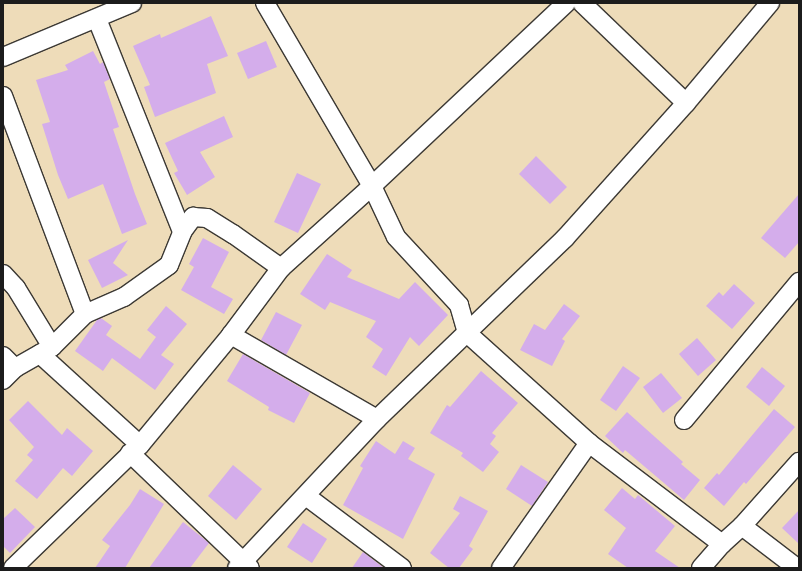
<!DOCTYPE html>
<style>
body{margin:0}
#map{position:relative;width:802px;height:571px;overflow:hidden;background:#eedcb9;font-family:Sriracha,sans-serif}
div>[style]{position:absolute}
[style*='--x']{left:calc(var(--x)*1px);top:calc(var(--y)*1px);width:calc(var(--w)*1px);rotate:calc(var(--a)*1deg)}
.building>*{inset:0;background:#d4adeb}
.roads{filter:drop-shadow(1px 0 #3c3934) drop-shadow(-1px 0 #3c3934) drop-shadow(0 1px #3c3934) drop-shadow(0 -1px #3c3934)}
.minor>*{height:18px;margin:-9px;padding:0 9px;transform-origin:9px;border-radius:9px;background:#fff}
span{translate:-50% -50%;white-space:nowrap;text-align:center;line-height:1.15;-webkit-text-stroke:4px #f7f3e8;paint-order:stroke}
.frame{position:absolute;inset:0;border:4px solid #1c1c1c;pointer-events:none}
</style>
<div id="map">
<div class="building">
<div style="clip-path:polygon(211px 16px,228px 56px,207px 64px,216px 93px,155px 117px,144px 87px,150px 85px,133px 46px,160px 34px,161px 38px)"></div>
<div style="clip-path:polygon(266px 41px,277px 67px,248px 79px,237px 53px)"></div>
<div style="clip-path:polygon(93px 51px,100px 64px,103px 62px,110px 79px,104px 82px,119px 127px,113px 129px,135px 194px,147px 224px,122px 234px,103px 184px,68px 199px,58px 175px,42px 124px,50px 122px,36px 80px,68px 70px,65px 65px)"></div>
<div style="clip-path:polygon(224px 116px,233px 137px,200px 152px,215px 177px,187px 195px,174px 173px,178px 171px,165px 143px)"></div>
<div style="clip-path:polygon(536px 156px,567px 187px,550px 204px,519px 174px)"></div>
<div style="clip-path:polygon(297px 173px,321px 184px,298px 233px,274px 222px)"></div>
<div style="clip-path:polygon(799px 194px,799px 242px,785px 258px,761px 238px)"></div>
<div style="clip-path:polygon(203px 238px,229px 252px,211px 287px,233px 299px,224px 314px,181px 290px,194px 267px,189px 264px)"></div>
<div style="clip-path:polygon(128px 240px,113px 263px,128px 275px,102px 288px,88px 260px)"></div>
<div style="clip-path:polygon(327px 254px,352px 270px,347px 277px,399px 299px,415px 282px,448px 315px,419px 346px,410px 337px,386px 376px,372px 367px,383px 349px,366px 337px,376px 321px,330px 302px,325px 310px,300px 294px)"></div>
<div style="clip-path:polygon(734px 284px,755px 303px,732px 329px,706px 306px,719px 292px,723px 296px)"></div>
<div style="clip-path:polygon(564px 304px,580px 316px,562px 339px,565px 341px,552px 366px,520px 350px,534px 324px,545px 330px)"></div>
<div style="clip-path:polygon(166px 306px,187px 324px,161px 355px,174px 364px,155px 390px,112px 358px,103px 371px,75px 351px,97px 320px,101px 318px,112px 326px,106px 335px,140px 359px,156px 337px,147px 330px)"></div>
<div style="clip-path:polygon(276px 312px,302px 325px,286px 355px,261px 340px)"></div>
<div style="clip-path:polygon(697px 338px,716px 360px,698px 376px,679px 354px)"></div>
<div style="clip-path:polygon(243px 354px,310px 393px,294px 423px,268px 410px,269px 407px,227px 381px)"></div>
<div style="clip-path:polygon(623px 366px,640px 378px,616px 411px,600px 400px)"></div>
<div style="clip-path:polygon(762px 367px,785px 386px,769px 406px,746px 387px)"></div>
<div style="clip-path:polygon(481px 371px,518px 403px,492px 433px,496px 436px,490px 444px,499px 452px,483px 472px,461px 456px,463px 453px,430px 433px,447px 405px,450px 407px)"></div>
<div style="clip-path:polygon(661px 373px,682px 398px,663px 413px,643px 387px)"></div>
<div style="clip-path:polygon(28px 401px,62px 435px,67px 428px,93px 451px,72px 476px,63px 468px,37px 499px,15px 481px,33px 460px,27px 455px,34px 447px,9px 420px)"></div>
<div style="clip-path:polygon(774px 409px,795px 427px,746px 484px,744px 482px,724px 506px,704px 488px,717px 473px,719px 475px)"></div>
<div style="clip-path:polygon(627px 412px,683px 462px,681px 464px,700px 480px,684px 500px,625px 450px,623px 453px,605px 436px)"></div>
<div style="clip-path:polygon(376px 441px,395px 454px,403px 441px,415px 448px,408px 459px,435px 474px,403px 539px,343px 505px,363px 468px,360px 466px)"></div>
<div style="clip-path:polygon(233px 465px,262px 489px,236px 520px,208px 496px)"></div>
<div style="clip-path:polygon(521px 465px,548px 482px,532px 506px,506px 489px)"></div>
<div style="clip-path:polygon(622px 488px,635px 499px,638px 495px,675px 526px,655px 551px,680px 568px,628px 568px,608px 554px,626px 528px,604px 510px)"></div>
<div style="clip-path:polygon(140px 489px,164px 504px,125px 568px,95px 568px,110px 546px,102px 540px,130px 505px)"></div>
<div style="clip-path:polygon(460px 496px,488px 511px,469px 546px,473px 549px,459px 568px,449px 568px,430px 553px,460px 513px,453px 509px)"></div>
<div style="clip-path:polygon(15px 508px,35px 527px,10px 553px,3px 546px,3px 519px)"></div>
<div style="clip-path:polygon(799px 510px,799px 544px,782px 528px)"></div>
<div style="clip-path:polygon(183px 522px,209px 543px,190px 568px,149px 568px)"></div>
<div style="clip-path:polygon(303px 523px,327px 539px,312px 563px,287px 547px)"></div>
<div style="clip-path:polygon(363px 552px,384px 568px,352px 568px)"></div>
</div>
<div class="roads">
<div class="minor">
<div style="--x:265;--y:3;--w:212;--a:59.7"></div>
<div style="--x:372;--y:186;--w:56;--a:64.8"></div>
<div style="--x:396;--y:237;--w:93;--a:47.2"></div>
<div style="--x:459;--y:305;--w:29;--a:74"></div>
<div style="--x:467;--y:333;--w:164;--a:42"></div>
<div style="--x:589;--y:443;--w:167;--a:37.2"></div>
<div style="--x:582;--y:3;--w:144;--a:43.9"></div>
<div style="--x:97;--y:19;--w:229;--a:68.2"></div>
<div style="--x:3;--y:57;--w:140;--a:-22.7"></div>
<div style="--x:3;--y:96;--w:233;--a:69.4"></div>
<div style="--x:3;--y:274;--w:19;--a:47"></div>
<div style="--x:16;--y:288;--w:69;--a:58.6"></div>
<div style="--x:231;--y:335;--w:168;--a:29.9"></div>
<div style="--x:40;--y:354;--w:135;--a:42.3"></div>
<div style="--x:3;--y:356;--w:17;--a:45"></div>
<div style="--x:3;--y:380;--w:17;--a:-45"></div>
<div style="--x:15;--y:368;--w:43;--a:-29.6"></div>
<div style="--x:52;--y:347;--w:47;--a:-45"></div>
<div style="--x:85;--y:314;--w:43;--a:-23.6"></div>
<div style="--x:124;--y:297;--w:55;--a:-35.4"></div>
<div style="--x:169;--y:265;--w:35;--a:-68"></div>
<div style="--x:182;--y:232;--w:19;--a:-54"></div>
<div style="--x:193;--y:217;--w:14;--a:4"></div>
<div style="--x:207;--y:218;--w:31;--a:32"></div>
<div style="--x:233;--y:234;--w:59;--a:35.3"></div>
<div style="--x:684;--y:420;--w:180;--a:-50.2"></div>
<div style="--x:130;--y:453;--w:166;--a:43.8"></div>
<div style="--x:306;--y:496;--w:120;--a:36.9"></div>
<div style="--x:742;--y:526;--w:69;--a:37.4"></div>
<div style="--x:13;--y:568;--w:177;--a:-44.1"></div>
<div style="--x:140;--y:445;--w:143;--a:-50.4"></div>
<div style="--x:231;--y:335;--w:84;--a:-53.3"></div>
<div style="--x:281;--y:268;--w:122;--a:-42"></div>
<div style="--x:372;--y:186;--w:267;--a:-43.3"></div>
<div style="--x:237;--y:568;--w:204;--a:-46.8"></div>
<div style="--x:377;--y:419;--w:261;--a:-43.9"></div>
<div style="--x:565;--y:238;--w:181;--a:-48.1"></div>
<div style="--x:686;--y:103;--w:131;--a:-50"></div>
<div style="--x:501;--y:568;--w:153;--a:-54.9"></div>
<div style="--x:701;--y:568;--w:32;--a:-49"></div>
<div style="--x:722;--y:544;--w:27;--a:-42"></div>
<div style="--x:742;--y:526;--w:86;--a:-48.3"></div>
</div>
</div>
<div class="frame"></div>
</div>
